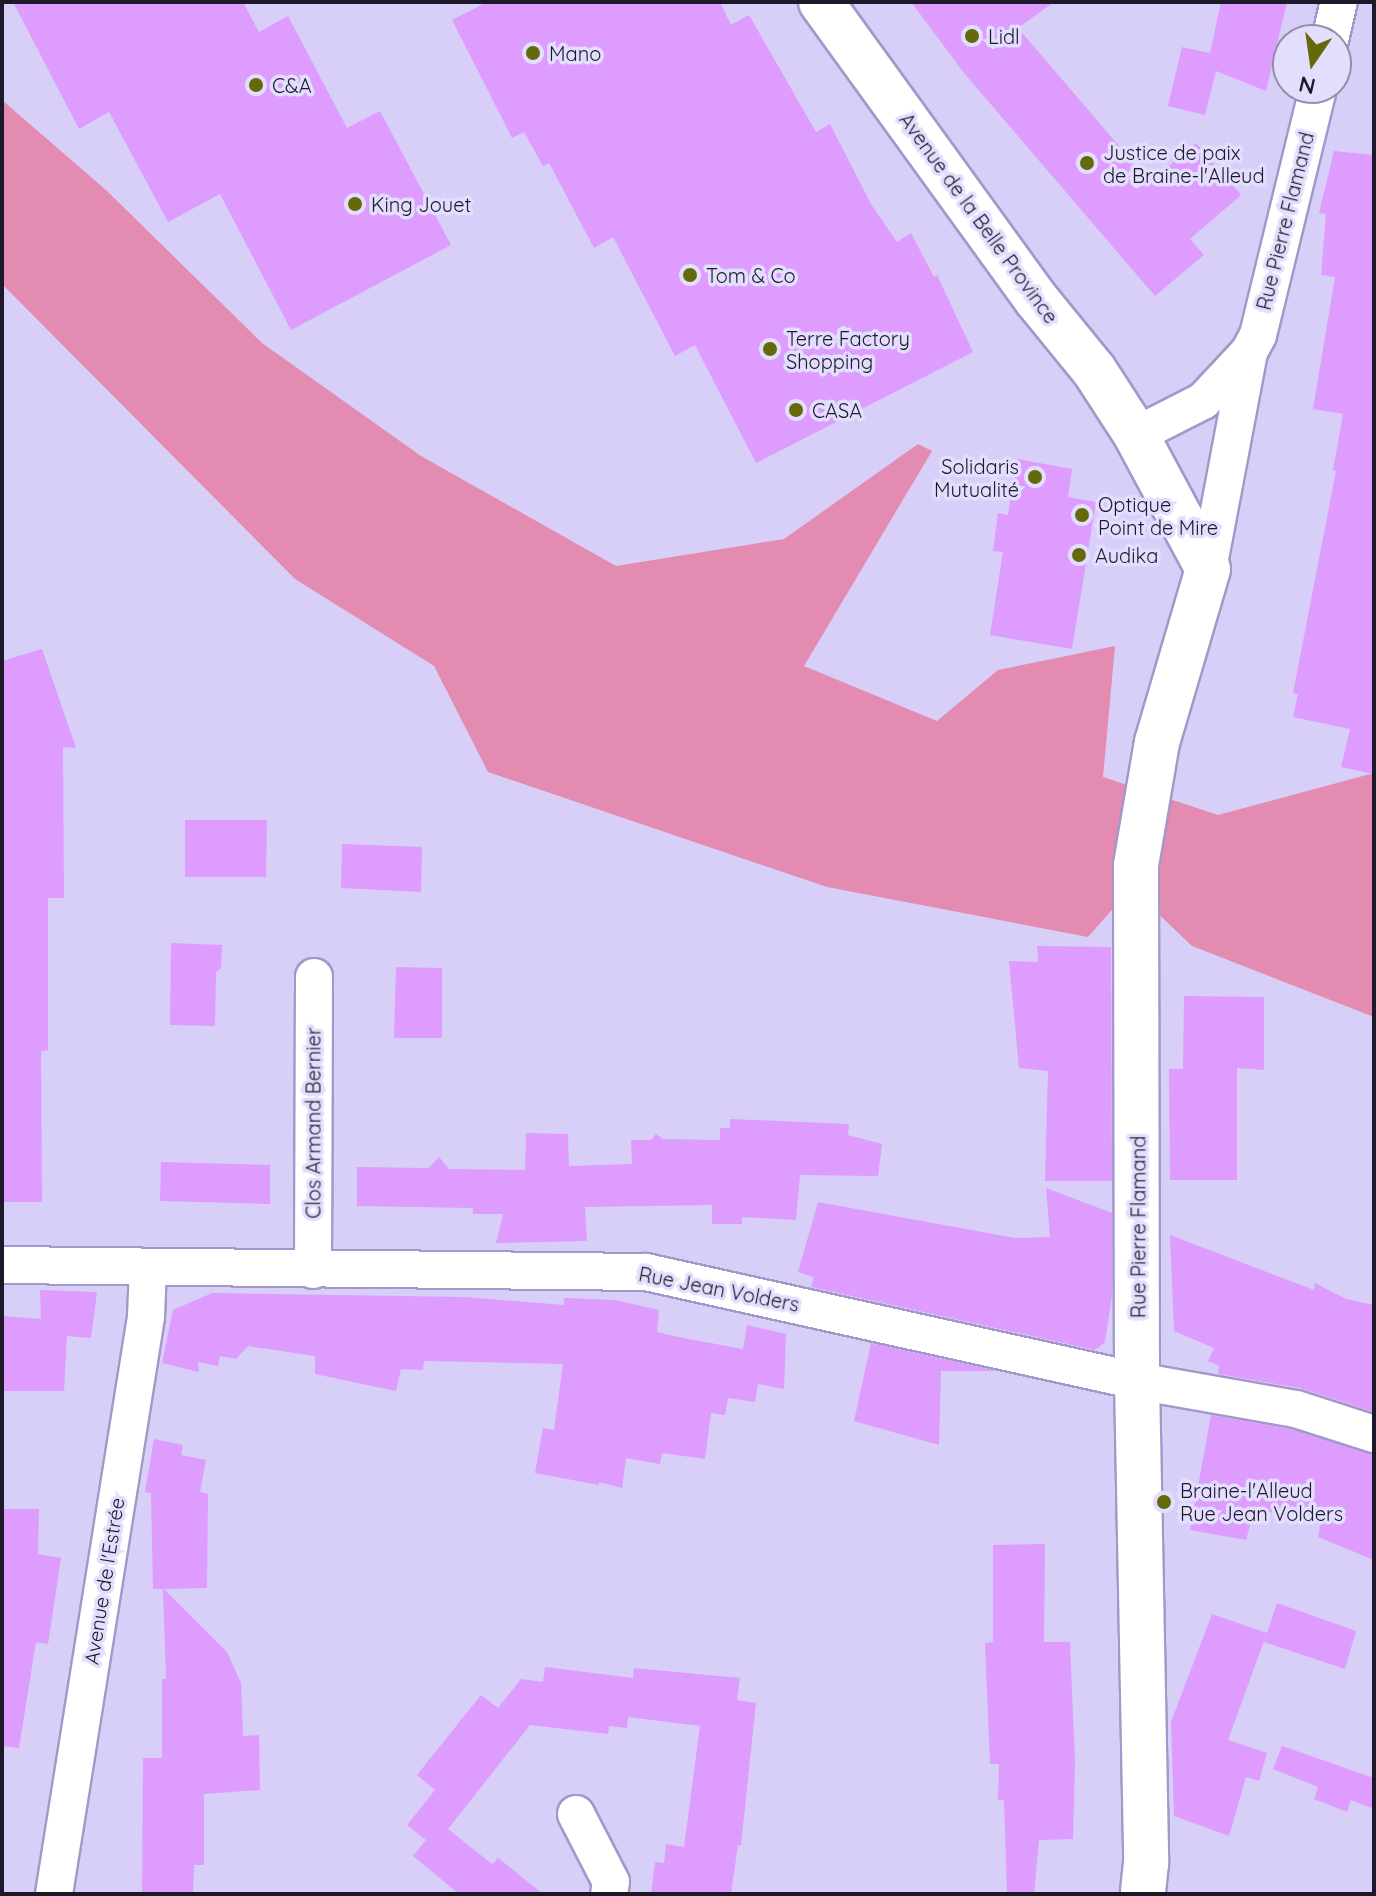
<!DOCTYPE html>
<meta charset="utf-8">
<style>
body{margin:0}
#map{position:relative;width:1376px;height:1896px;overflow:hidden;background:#d7cff8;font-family:Quicksand,sans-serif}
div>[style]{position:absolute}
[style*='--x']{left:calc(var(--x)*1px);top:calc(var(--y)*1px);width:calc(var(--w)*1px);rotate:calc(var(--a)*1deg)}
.green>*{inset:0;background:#e48bb1}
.building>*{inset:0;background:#dd9cfe}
.roads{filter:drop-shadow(2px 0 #a298c9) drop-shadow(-2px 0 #a298c9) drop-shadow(0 2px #a298c9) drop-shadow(0 -2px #a298c9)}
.street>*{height:36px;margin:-18px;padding:0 18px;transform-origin:18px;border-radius:18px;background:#fff}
.secondary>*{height:44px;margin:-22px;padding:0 22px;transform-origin:22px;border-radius:22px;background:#fff}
.dots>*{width:22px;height:22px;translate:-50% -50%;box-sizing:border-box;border:4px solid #e3defd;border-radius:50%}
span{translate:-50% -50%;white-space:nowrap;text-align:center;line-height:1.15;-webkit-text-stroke:7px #e3defd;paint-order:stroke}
.poi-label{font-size:20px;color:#1d192b}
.left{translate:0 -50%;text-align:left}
.right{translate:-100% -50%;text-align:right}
.street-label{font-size:20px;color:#1d192b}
.frame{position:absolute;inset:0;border:4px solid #1d192b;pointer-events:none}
.north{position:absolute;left:1272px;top:24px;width:80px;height:80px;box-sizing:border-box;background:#e3defd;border:2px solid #948fa9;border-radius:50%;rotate:193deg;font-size:22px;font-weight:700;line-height:32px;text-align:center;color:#1d192b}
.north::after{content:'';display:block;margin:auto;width:28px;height:36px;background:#64690b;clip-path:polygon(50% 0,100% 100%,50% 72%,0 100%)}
</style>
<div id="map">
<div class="green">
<div style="clip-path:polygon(2px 100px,107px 191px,262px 343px,421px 456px,616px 566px,784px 539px,918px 444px,932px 451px,804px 666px,937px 721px,998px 670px,1115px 646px,1103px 777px,1218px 815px,1374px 773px,1374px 1017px,1192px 946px,1131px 888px,1088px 937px,827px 887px,488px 772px,434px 666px,295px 579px,2px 284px)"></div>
</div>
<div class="building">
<div style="clip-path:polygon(13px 2px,243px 2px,259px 32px,288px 16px,347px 128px,380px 111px,451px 245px,291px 330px,220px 194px,168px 222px,109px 112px,79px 129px)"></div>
<div style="clip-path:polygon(487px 2px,720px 2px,731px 25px,749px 15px,816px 132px,830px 124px,871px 204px,897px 242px,911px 233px,934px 277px,937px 275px,973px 352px,756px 463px,695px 345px,675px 356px,613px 237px,594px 248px,549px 163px,543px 166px,524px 132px,512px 138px,452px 20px)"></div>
<div style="clip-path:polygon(911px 2px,1054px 2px,1018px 28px,1150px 182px,1196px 143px,1241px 195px,1190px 239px,1204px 255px,1155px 296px,964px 73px)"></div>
<div style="clip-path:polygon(1221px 2px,1287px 2px,1266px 91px,1216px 71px,1205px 115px,1168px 106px,1182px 47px,1210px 53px)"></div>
<div style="clip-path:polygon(1334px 151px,1374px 155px,1374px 774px,1341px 767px,1350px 729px,1293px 717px,1298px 694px,1293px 693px,1336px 471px,1333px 470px,1343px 414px,1313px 409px,1335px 277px,1321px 275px,1326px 214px,1319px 213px)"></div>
<div style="clip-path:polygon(1017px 459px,1072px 469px,1068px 497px,1096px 502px,1072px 649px,990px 635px,1003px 552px,993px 551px,998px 513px,1008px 515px)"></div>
<div style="clip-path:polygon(42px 649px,76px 748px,63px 747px,64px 898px,48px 898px,48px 1050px,41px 1051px,42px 1202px,2px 1202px,2px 661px)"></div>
<div style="clip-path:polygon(185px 820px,267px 820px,266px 877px,185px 877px)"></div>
<div style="clip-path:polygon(342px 844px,422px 847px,421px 892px,341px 888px)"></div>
<div style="clip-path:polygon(171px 943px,222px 945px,221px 968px,216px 972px,215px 1026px,170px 1025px)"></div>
<div style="clip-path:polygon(1037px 946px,1111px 947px,1112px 1181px,1045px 1181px,1048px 1071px,1019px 1068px,1009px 961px,1038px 962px)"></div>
<div style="clip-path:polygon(396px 967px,442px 968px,442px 1038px,394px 1038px)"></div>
<div style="clip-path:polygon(1184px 996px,1264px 997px,1264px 1070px,1237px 1068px,1237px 1180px,1170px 1180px,1169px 1069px,1183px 1069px)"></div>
<div style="clip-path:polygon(730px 1119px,849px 1124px,848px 1135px,882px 1144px,878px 1176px,800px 1175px,796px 1220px,742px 1217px,742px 1224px,712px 1224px,712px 1205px,585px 1207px,587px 1241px,496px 1243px,503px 1214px,473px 1214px,473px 1208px,357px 1206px,357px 1167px,429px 1168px,439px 1157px,449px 1169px,525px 1170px,526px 1133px,568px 1134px,569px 1166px,632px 1164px,631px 1140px,651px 1140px,656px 1134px,663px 1139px,720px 1140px,720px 1128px,730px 1128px)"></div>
<div style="clip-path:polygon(161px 1162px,270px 1165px,270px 1204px,160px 1201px)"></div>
<div style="clip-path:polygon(1046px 1188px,1112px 1213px,1112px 1295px,1105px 1342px,1095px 1350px,811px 1287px,814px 1277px,798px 1272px,818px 1202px,1015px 1238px,1050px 1237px)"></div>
<div style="clip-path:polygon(1170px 1235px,1314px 1290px,1315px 1283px,1346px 1299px,1374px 1305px,1374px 1412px,1300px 1388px,1218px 1374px,1219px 1366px,1208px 1361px,1214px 1348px,1174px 1331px)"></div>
<div style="clip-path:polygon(40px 1290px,97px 1292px,91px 1338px,67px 1336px,64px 1391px,2px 1391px,2px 1316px,41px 1319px)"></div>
<div style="clip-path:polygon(212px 1293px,465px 1297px,564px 1305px,564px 1298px,615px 1300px,659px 1310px,657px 1332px,683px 1338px,743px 1349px,747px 1325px,786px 1334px,784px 1389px,758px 1384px,755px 1402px,728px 1398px,725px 1415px,711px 1413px,705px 1459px,662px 1453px,660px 1464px,626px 1458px,622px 1488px,599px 1482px,599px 1485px,535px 1473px,543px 1428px,554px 1430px,563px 1364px,424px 1361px,423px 1370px,401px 1369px,396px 1391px,315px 1374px,315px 1356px,248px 1346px,236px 1359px,220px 1356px,218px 1366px,198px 1362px,199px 1372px,162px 1363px,173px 1310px)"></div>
<div style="clip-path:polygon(871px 1343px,997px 1371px,941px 1371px,939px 1445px,854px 1421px)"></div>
<div style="clip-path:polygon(1211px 1415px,1291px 1429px,1374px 1454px,1374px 1560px,1318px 1537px,1322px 1516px,1254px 1511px,1246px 1540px,1190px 1530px)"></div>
<div style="clip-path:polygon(154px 1439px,183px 1445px,181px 1455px,206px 1460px,200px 1492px,208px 1494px,207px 1588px,164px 1589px,227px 1652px,241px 1683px,243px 1736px,259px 1735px,260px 1790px,204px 1794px,204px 1865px,194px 1865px,193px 1894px,142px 1894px,143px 1758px,162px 1758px,162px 1679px,166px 1679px,163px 1589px,153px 1589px,151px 1493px,145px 1492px)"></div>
<div style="clip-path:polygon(2px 1509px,39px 1509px,38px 1554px,61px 1558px,48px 1644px,36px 1642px,19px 1748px,2px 1746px)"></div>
<div style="clip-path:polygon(1045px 1544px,1044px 1642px,1070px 1642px,1075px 1761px,1073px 1839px,1039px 1840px,1034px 1894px,1007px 1894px,1004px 1800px,998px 1800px,999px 1764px,990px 1764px,985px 1643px,993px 1642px,993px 1545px)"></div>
<div style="clip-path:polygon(1277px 1603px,1356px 1631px,1345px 1669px,1264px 1642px)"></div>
<div style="clip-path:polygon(1212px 1614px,1267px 1633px,1228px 1740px,1267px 1753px,1259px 1781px,1246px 1777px,1229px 1836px,1174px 1816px,1171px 1722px)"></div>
<div style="clip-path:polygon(545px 1667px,633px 1678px,634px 1668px,740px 1678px,737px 1700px,756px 1703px,741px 1845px,738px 1845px,731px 1894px,651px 1894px,655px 1862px,664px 1863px,666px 1844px,684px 1847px,700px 1726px,628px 1717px,627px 1728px,609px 1726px,608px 1734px,530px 1725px,448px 1829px,492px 1864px,498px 1858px,543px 1894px,459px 1894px,413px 1856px,426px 1840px,407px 1825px,435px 1790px,417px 1775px,481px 1695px,498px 1708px,521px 1679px,543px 1682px)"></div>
<div style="clip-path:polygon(1282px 1746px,1374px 1778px,1374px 1809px,1351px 1800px,1347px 1812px,1314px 1799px,1318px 1787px,1273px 1769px)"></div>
</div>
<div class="roads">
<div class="street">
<div style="--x:1330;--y:40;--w:39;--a:-77"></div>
<div style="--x:1136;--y:435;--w:75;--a:-26.9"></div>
<div style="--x:1203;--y:401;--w:67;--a:-46.8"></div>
<div style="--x:1249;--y:352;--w:19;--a:-62"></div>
<div style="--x:1258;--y:335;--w:254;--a:-76.3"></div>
<div style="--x:1208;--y:569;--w:221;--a:-79.3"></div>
<div style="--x:2;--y:1265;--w:644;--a:0.62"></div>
<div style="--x:646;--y:1272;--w:503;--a:12.52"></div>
<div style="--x:1137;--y:1381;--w:161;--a:10"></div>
<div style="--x:1296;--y:1409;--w:82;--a:17.8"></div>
<div style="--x:313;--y:1270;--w:293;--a:-89.8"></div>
<div style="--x:576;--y:1814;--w:76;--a:62.8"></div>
<div style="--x:611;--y:1882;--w:12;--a:99"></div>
<div style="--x:54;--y:1894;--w:584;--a:-80.94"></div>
<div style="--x:146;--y:1317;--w:50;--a:-87.7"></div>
</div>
<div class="secondary">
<div style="--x:821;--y:2;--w:367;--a:54.1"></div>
<div style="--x:1036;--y:299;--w:92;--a:50.8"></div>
<div style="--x:1094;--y:370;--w:77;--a:57.1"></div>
<div style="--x:1136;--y:435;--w:152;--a:61.8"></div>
<div style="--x:1208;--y:569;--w:180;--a:106.4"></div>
<div style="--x:1157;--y:742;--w:125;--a:99.7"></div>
<div style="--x:1136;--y:865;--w:516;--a:89.89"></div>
<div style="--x:1137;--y:1381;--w:482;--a:88.9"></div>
<div style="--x:1146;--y:1863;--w:31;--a:96"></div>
</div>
</div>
<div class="dots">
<div style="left:972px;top:36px;background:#64690b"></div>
<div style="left:533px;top:53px;background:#64690b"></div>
<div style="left:256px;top:85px;background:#64690b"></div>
<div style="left:1087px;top:163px;background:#64690b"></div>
<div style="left:355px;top:204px;background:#64690b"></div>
<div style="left:690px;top:275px;background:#64690b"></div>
<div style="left:770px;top:349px;background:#64690b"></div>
<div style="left:796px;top:410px;background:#64690b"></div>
<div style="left:1035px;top:477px;background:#64690b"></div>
<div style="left:1082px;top:515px;background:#64690b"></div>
<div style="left:1079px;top:555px;background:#64690b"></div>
<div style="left:1164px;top:1502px;background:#64690b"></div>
</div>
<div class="poi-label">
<span class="left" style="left:988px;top:36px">Lidl</span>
<span class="left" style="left:549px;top:53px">Mano</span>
<span class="left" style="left:272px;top:85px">C&amp;A</span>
<span class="left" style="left:1103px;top:164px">Justice de paix<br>de Braine-l'Alleud</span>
<span class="left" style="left:371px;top:204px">King Jouet</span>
<span class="left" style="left:706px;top:275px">Tom &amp; Co</span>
<span class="left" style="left:786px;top:350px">Terre Factory<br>Shopping</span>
<span class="left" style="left:812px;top:410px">CASA</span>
<span class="right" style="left:1019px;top:478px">Solidaris<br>Mutualité</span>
<span class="left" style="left:1098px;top:516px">Optique<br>Point de Mire</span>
<span class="left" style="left:1095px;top:555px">Audika</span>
<span class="left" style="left:1180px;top:1502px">Braine-l'Alleud<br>Rue Jean Volders</span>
</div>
<div class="street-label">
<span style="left:979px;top:218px;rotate:54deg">Avenue de la Belle Province</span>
<span style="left:1285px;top:221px;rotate:-76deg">Rue Pierre Flamand</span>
<span style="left:313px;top:1123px;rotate:-90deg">Clos Armand Bernier</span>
<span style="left:1138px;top:1227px;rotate:-90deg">Rue Pierre Flamand</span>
<span style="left:719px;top:1289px;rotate:11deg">Rue Jean Volders</span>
<span style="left:104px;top:1581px;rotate:-81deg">Avenue de l'Estrée</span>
</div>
<div class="frame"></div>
<div class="north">N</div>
</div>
